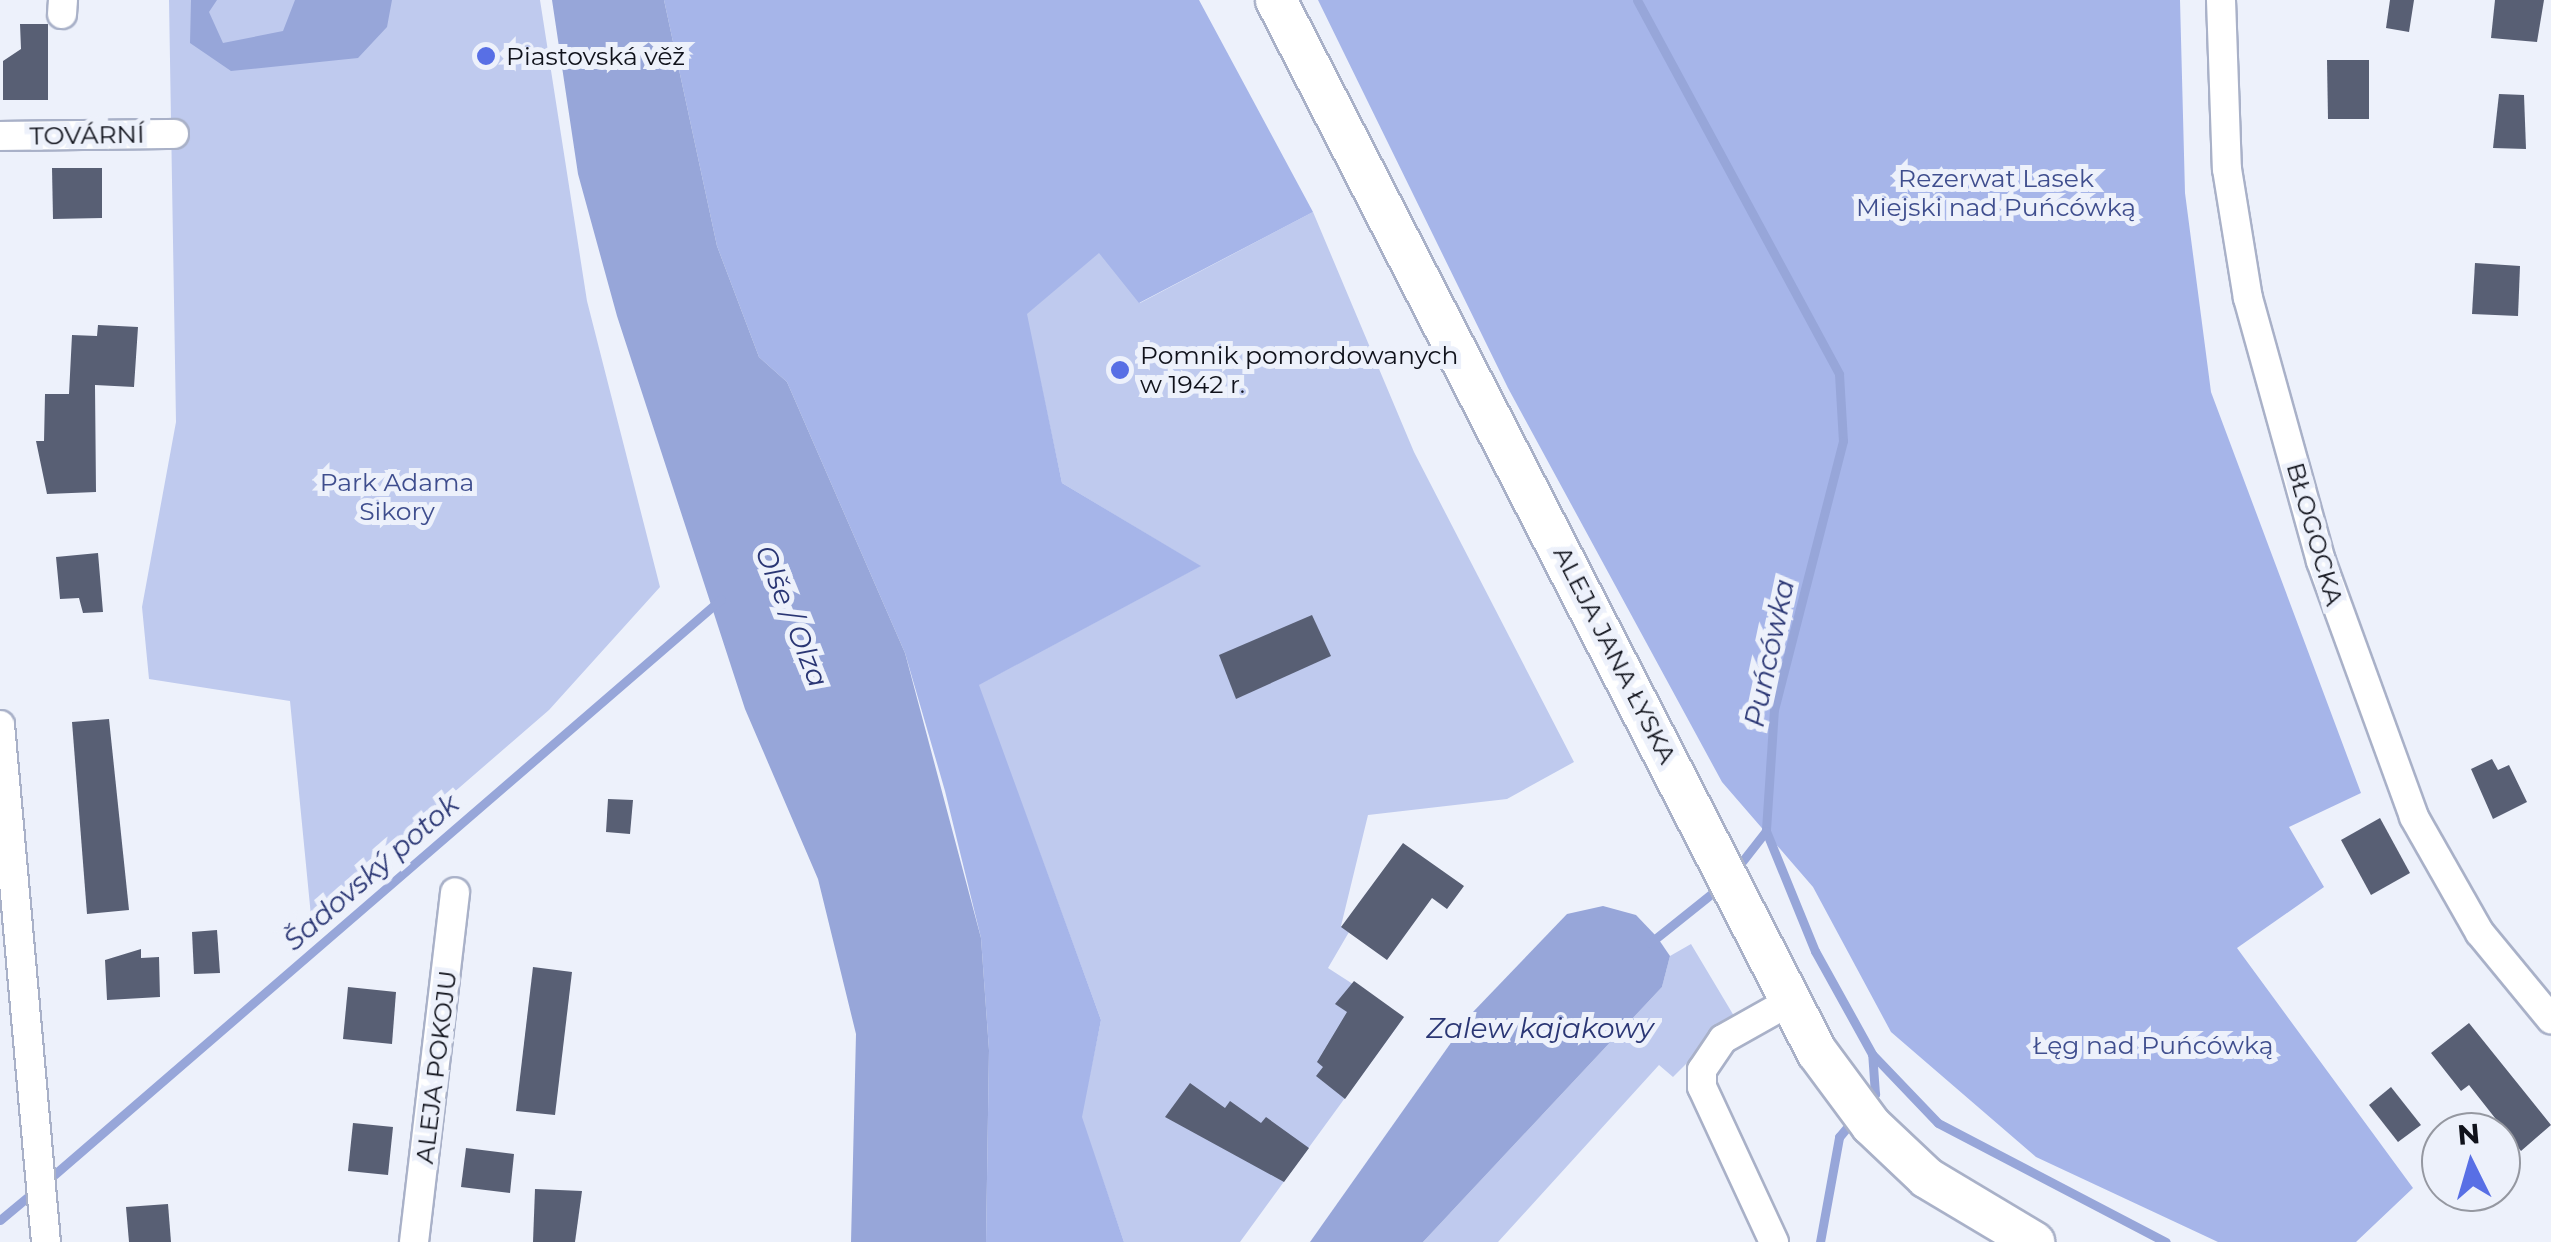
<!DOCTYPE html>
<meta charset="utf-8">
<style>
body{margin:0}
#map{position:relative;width:2551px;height:1242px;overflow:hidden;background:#edf1fb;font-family:Montserrat,sans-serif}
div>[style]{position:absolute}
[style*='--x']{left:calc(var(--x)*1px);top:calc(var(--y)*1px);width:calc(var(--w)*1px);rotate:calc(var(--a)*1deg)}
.green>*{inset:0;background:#bfcaee}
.forest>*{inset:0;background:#a6b5e9}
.water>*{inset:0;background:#97a6d9}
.stream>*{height:9px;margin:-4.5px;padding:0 4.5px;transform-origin:4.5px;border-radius:4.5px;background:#97a6d9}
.building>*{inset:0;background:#585f74}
.roads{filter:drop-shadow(2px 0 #a9b1c8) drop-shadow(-2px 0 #a9b1c8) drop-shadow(0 2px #a9b1c8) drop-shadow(0 -2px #a9b1c8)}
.street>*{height:28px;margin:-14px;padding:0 14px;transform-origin:14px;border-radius:14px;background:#fff}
.secondary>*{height:40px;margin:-20px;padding:0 20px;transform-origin:20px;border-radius:20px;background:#fff}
.dots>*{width:28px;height:28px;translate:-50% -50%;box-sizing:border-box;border:5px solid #edf1fb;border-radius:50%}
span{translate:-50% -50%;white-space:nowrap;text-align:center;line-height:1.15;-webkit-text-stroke:10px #edf1fb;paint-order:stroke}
.poi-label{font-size:25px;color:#10121b}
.left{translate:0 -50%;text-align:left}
.street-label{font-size:25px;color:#10121b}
.park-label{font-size:25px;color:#3f4e8e}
.water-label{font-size:28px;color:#2a3674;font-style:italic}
.north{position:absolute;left:2421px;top:1112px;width:100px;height:100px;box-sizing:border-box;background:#edf1fb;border:2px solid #9598a1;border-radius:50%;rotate:355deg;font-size:28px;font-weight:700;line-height:40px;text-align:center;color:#10121b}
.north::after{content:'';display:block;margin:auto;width:35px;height:45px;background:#586fe5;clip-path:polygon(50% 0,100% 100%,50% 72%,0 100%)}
</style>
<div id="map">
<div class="green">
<div style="clip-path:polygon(169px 0,540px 0,587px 301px,660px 587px,549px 710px,311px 916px,290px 701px,149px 679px,142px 607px,176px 422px)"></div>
<div style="clip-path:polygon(1313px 212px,1414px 452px,1574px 762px,1507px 799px,1368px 815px,1341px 926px,1349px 932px,1328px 968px,1404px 1017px,1240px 1242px,1124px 1242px,1081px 1117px,1101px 1020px,978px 685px,1200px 566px,1062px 483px,1026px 314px,1099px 252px,1140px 303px)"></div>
<div style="clip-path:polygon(1691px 944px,1734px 1016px,1673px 1077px,1659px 1065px,1498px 1242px,1423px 1242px,1662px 987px,1670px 956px)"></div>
</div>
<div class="forest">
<div style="clip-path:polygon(664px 0,1199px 0,1313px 212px,1139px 303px,1099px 253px,1027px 314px,1062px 483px,1201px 566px,979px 685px,1101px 1020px,1082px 1117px,1124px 1242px,986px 1242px,989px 1050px,981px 938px,945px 791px,905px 653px,787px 382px,759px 357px,717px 246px)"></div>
<div style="clip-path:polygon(1318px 0,2180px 0,2185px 193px,2211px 392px,2361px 793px,2289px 827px,2324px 887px,2237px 948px,2413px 1188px,2356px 1242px,2218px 1242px,2036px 1157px,1891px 1032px,1813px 887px,1722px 782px,1508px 388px)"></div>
</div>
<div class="water">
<div style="clip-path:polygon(191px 0,217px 0,209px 12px,223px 43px,283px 31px,295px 0,392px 0,387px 27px,358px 58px,231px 71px,190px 43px)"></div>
<div style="clip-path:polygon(552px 0,664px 0,717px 246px,759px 357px,787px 382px,905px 653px,981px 938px,989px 1050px,986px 1242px,851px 1242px,856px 1034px,818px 879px,745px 709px,617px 316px,578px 174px)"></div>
<div style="clip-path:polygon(1603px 906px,1636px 915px,1657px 937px,1670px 956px,1662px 987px,1423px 1242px,1310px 1242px,1472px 1013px,1567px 914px)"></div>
</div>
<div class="stream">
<div style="--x:1637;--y:0;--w:425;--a:61.6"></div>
<div style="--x:1839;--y:374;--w:67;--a:86.6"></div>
<div style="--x:1843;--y:441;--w:277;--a:104.4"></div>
<div style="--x:1774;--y:709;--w:122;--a:93.8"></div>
<div style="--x:1766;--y:831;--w:130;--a:67.8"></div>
<div style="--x:1815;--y:951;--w:118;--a:61"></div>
<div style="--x:1872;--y:1054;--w:95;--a:46.3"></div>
<div style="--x:1938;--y:1123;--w:257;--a:27.6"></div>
<div style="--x:1737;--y:868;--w:47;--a:-51.9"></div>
<div style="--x:1650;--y:943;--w:90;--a:-38.7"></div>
<div style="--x:1868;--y:1102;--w:11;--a:-49"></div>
<div style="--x:1875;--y:1094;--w:39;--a:-94"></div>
<div style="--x:48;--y:1180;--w:889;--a:-40.8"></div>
<div style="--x:0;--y:1220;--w:47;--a:-39.8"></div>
<div style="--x:1820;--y:1242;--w:107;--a:-79.7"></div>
<div style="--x:1839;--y:1137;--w:25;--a:-50"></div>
</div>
<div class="building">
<div style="clip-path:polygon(2390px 0,2414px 0,2409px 32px,2386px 28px)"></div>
<div style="clip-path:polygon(2495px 0,2544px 0,2537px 42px,2491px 38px)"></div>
<div style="clip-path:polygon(20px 24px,48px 24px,48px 100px,3px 100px,3px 61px,21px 49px)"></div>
<div style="clip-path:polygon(2327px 60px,2369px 60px,2369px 119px,2328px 119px)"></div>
<div style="clip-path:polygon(2499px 94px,2524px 95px,2526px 149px,2493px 148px)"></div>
<div style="clip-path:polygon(52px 168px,102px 168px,102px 218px,53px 219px)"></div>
<div style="clip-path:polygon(2475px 263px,2520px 266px,2518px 316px,2472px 314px)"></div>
<div style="clip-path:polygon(98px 325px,138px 327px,134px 387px,95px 385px,96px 492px,47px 494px,36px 441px,44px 441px,45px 394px,69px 394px,72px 335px,97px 336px)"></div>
<div style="clip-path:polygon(98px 553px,103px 612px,83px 613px,79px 598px,60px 599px,56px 557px)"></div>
<div style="clip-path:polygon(1312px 615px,1331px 656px,1236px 699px,1219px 655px)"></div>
<div style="clip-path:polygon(109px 719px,129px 910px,87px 914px,72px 722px)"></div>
<div style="clip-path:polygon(2492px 759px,2498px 770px,2509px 765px,2527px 802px,2493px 819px,2471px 769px)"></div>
<div style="clip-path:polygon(608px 799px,633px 800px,630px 834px,606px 832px)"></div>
<div style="clip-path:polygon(2380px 818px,2410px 873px,2371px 895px,2341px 840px)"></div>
<div style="clip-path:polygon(1403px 843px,1464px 886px,1447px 909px,1432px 898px,1387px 960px,1341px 927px)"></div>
<div style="clip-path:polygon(217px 930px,220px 973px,194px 974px,192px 932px)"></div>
<div style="clip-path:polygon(141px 949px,141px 958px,159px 957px,160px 997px,107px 1000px,105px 960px)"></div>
<div style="clip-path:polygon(533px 967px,572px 972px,555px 1115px,516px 1111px)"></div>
<div style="clip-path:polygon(1354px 981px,1404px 1017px,1345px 1099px,1316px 1076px,1323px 1067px,1317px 1062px,1347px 1012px,1335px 1004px)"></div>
<div style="clip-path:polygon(348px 987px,396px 992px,392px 1044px,343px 1039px)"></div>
<div style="clip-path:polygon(2469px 1023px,2551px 1125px,2521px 1151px,2469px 1085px,2461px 1091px,2431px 1053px)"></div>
<div style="clip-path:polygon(1190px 1083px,1225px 1108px,1230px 1101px,1261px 1123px,1266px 1117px,1309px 1148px,1284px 1182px,1165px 1117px)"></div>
<div style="clip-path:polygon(2391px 1087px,2421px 1125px,2398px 1142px,2369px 1105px)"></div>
<div style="clip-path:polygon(353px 1123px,393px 1127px,388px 1175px,348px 1171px)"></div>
<div style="clip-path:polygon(466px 1148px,514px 1154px,510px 1193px,461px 1187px)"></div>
<div style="clip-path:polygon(535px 1189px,582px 1191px,575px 1242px,533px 1242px)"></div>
<div style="clip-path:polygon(168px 1204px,171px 1242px,129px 1242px,126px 1207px)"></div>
</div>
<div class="roads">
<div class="street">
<div style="--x:2221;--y:0;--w:169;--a:88"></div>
<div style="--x:2227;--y:169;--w:131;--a:80.8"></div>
<div style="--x:2248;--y:298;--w:273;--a:74.5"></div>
<div style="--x:2321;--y:561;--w:272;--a:70"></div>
<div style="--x:2414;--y:817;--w:133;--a:60.4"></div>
<div style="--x:2480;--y:933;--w:112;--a:50.5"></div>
<div style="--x:62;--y:14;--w:14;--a:-86"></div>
<div style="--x:0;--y:136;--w:174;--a:-0.7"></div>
<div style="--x:0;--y:725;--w:519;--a:84.92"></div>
<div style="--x:414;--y:1242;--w:352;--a:-83.3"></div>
<div style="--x:1774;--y:1242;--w:171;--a:-114.9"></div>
<div style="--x:1702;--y:1087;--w:17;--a:-90"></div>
<div style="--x:1702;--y:1070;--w:37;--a:-56"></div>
<div style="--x:1723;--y:1039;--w:76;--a:-29.3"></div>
</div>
<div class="secondary">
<div style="--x:1276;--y:0;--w:1183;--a:62.79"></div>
<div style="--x:1817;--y:1052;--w:91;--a:53.5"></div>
<div style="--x:1871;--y:1125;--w:77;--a:43.4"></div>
<div style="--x:1927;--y:1178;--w:125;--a:30.9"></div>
</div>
</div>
<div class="dots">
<div style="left:486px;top:56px;background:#586fe5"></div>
<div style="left:1120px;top:370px;background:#586fe5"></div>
</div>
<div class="poi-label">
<span class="left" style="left:506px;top:56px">Piastovská věž</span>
<span class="left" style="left:1140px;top:370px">Pomnik pomordowanych<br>w 1942 r.</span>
</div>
<div class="street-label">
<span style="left:87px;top:135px;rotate:-1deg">TOVÁRNÍ</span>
<span style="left:2315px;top:534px;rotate:74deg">BŁOGOCKA</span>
<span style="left:1615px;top:655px;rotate:63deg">ALEJA JANA ŁYSKA</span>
<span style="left:436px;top:1067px;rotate:-83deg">ALEJA POKOJU</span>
</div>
<div class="park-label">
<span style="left:1996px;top:193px">Rezerwat Lasek<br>Miejski nad Puńcówką</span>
<span style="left:397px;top:497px">Park Adama<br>Sikory</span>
<span style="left:2153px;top:1045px">Łęg nad Puńcówką</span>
</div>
<div class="water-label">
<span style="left:792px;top:616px;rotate:68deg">Olše / Olza</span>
<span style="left:1769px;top:653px;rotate:-78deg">Puńcówka</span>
<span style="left:371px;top:872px;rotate:-41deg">Šadovský potok</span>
<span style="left:1540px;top:1028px">Zalew kajakowy</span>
</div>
<div class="north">N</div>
</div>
